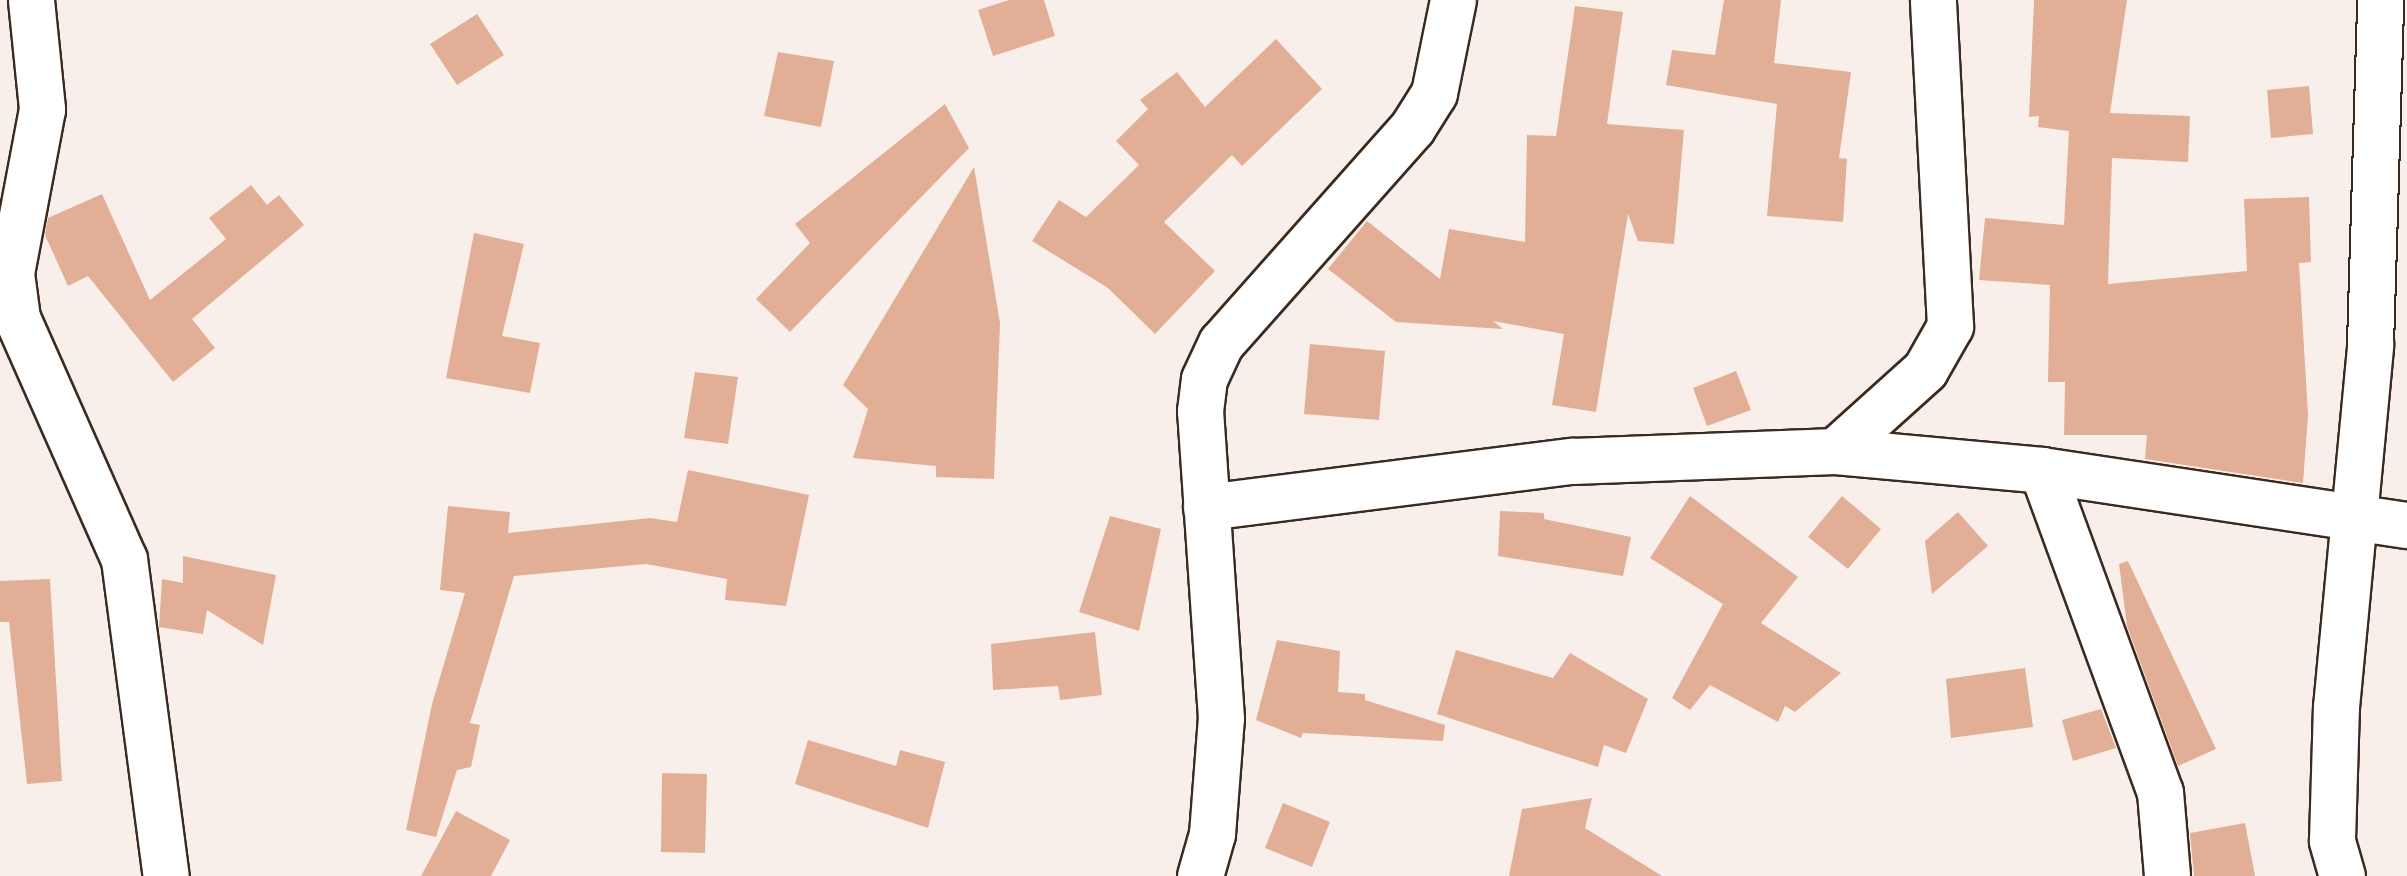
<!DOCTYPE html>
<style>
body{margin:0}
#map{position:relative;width:2407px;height:876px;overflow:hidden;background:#f9efea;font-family:"Comic Neue",sans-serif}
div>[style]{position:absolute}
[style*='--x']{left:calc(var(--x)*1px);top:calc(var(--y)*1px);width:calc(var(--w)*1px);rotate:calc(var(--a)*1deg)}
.building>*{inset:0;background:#e2af96}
.roads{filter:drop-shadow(2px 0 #3b2a1e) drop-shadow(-2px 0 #3b2a1e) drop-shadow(0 2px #3b2a1e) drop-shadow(0 -2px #3b2a1e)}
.minor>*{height:45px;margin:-22.5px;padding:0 22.5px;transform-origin:22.5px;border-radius:22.5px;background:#fff}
span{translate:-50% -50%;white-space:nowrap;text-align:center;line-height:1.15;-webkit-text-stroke:9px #fff;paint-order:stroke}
</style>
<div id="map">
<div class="building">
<div style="clip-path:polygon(1009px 0,1044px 0,1055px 36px,993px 56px,978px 10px)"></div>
<div style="clip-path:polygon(1724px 0,1781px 0,1774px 63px,1851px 72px,1839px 158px,1847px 159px,1843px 222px,1767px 216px,1777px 104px,1666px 85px,1672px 50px,1715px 55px)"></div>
<div style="clip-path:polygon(2034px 0,2127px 0,2110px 113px,2190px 116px,2188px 162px,2112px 158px,2108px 284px,2247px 271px,2244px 199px,2309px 197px,2311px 262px,2299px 263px,2308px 415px,2303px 483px,2145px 459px,2147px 435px,2064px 435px,2065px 382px,2048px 382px,2050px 285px,1979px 280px,1985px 218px,2064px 225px,2069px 131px,2038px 127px,2039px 116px,2029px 117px)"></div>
<div style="clip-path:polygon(1575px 6px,1623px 12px,1607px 124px,1684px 130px,1674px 244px,1638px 241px,1628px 214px,1596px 412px,1552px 405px,1564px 334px,1493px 321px,1503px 329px,1396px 322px,1328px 269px,1367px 221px,1440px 279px,1449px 229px,1525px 242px,1527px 135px,1556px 136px)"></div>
<div style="clip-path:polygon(477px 14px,504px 55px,457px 85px,430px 44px)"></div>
<div style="clip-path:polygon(1276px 39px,1322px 89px,1242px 166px,1232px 155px,1164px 222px,1215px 271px,1155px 334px,1108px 288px,1032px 241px,1059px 200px,1086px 217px,1139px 165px,1116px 141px,1148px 109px,1140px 100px,1177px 72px,1205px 107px)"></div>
<div style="clip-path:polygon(778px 52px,834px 61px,821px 127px,764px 116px)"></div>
<div style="clip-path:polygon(2309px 86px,2313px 134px,2271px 138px,2267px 90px)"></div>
<div style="clip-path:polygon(945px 104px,969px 148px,790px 332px,756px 299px,810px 243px,795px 224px)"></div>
<div style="clip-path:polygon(974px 167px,1000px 323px,994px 479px,936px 477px,936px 466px,853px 458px,868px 409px,843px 385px)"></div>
<div style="clip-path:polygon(251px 185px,267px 205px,279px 195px,304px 225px,192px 319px,215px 348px,173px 382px,88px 276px,68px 286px,45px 235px,48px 218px,102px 194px,150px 300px,226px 239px,209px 218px)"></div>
<div style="clip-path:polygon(474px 233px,524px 244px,502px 336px,540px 343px,530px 393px,446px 378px)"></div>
<div style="clip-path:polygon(1310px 344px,1385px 351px,1379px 420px,1304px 414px)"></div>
<div style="clip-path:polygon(1736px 371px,1751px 410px,1707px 426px,1693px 388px)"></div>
<div style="clip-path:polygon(695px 372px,738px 377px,728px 444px,684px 438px)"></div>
<div style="clip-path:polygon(688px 470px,809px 495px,786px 606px,725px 600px,727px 579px,646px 564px,514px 576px,470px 723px,480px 725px,471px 767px,457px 770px,436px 837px,406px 830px,432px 704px,465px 593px,440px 590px,448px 506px,510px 512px,508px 533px,650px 518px,677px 522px)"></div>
<div style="clip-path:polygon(1690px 496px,1798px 577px,1761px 623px,1841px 673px,1795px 712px,1785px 706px,1778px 722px,1710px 685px,1690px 710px,1672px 698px,1723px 604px,1650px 558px)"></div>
<div style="clip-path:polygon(1842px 496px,1881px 529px,1848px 569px,1808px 537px)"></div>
<div style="clip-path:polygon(1500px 511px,1544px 513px,1544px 519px,1631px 537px,1623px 576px,1498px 556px)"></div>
<div style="clip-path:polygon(1958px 512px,1988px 546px,1932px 594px,1925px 541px)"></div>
<div style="clip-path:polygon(1110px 516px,1161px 529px,1139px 631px,1079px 612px)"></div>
<div style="clip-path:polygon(183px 556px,276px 575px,263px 645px,207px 610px,203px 634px,159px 627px,162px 579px,183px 583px)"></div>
<div style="clip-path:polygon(2128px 561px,2216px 749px,2178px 766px,2127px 626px,2119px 564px)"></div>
<div style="clip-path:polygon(50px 579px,62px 781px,27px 784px,9px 622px,0 622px,0 581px)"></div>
<div style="clip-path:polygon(1095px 632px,1102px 695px,1060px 700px,1058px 686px,993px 690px,991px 644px)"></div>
<div style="clip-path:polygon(1277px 640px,1340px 651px,1338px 692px,1365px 694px,1365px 700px,1445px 725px,1443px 741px,1303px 733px,1301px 738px,1256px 720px)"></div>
<div style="clip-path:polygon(1456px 650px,1553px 678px,1570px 653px,1648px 699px,1626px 753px,1604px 745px,1598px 767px,1437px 714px)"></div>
<div style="clip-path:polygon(2025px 668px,2033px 727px,1951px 738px,1946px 679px)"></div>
<div style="clip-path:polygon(2101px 709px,2116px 748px,2073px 761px,2062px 720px)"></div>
<div style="clip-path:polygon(808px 740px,896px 766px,900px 750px,945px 762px,928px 828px,795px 784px)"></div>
<div style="clip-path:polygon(662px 773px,707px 774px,705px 853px,661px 852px)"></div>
<div style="clip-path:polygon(1592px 798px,1585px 828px,1662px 876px,1509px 876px,1522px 809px)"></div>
<div style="clip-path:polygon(1283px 803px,1330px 822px,1312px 867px,1265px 848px)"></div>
<div style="clip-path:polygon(456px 811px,510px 840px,491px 876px,421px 876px)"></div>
<div style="clip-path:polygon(2245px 823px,2255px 876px,2194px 876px,2190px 833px)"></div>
</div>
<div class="roads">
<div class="minor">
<div style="--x:31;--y:0;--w:110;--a:84.2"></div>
<div style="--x:42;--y:109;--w:167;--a:100.7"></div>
<div style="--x:11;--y:273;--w:45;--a:82.4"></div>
<div style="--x:17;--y:318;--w:264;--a:66.1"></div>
<div style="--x:124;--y:559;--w:320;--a:82.5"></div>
<div style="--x:1835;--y:451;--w:121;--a:-42"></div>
<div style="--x:1925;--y:370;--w:51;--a:-60.4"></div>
<div style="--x:1950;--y:326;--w:326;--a:-93"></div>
<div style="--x:2042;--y:470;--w:343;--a:69.9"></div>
<div style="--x:2160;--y:792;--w:84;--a:85.2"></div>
<div style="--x:1206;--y:507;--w:369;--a:-7.2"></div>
<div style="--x:1572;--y:461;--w:263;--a:-2.2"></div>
<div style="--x:1835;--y:451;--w:208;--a:5.2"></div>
<div style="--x:2042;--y:470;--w:369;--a:8.6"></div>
<div style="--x:1200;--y:876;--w:44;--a:-74.1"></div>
<div style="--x:1212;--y:834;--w:116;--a:-85.6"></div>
<div style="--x:1221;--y:718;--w:308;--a:-93.9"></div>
<div style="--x:1200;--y:411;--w:32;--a:-83"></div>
<div style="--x:1204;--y:379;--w:40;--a:-65"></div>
<div style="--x:1221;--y:343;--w:288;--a:-48.4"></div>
<div style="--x:1412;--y:128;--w:41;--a:-57.8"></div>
<div style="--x:1434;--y:93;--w:95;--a:-78.5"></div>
<div style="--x:2342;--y:876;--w:37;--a:-106"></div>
<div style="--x:2332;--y:840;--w:133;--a:-88.3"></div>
<div style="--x:2336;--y:707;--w:365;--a:-84.6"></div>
<div style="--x:2370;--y:344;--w:344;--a:-88.3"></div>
</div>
</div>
</div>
